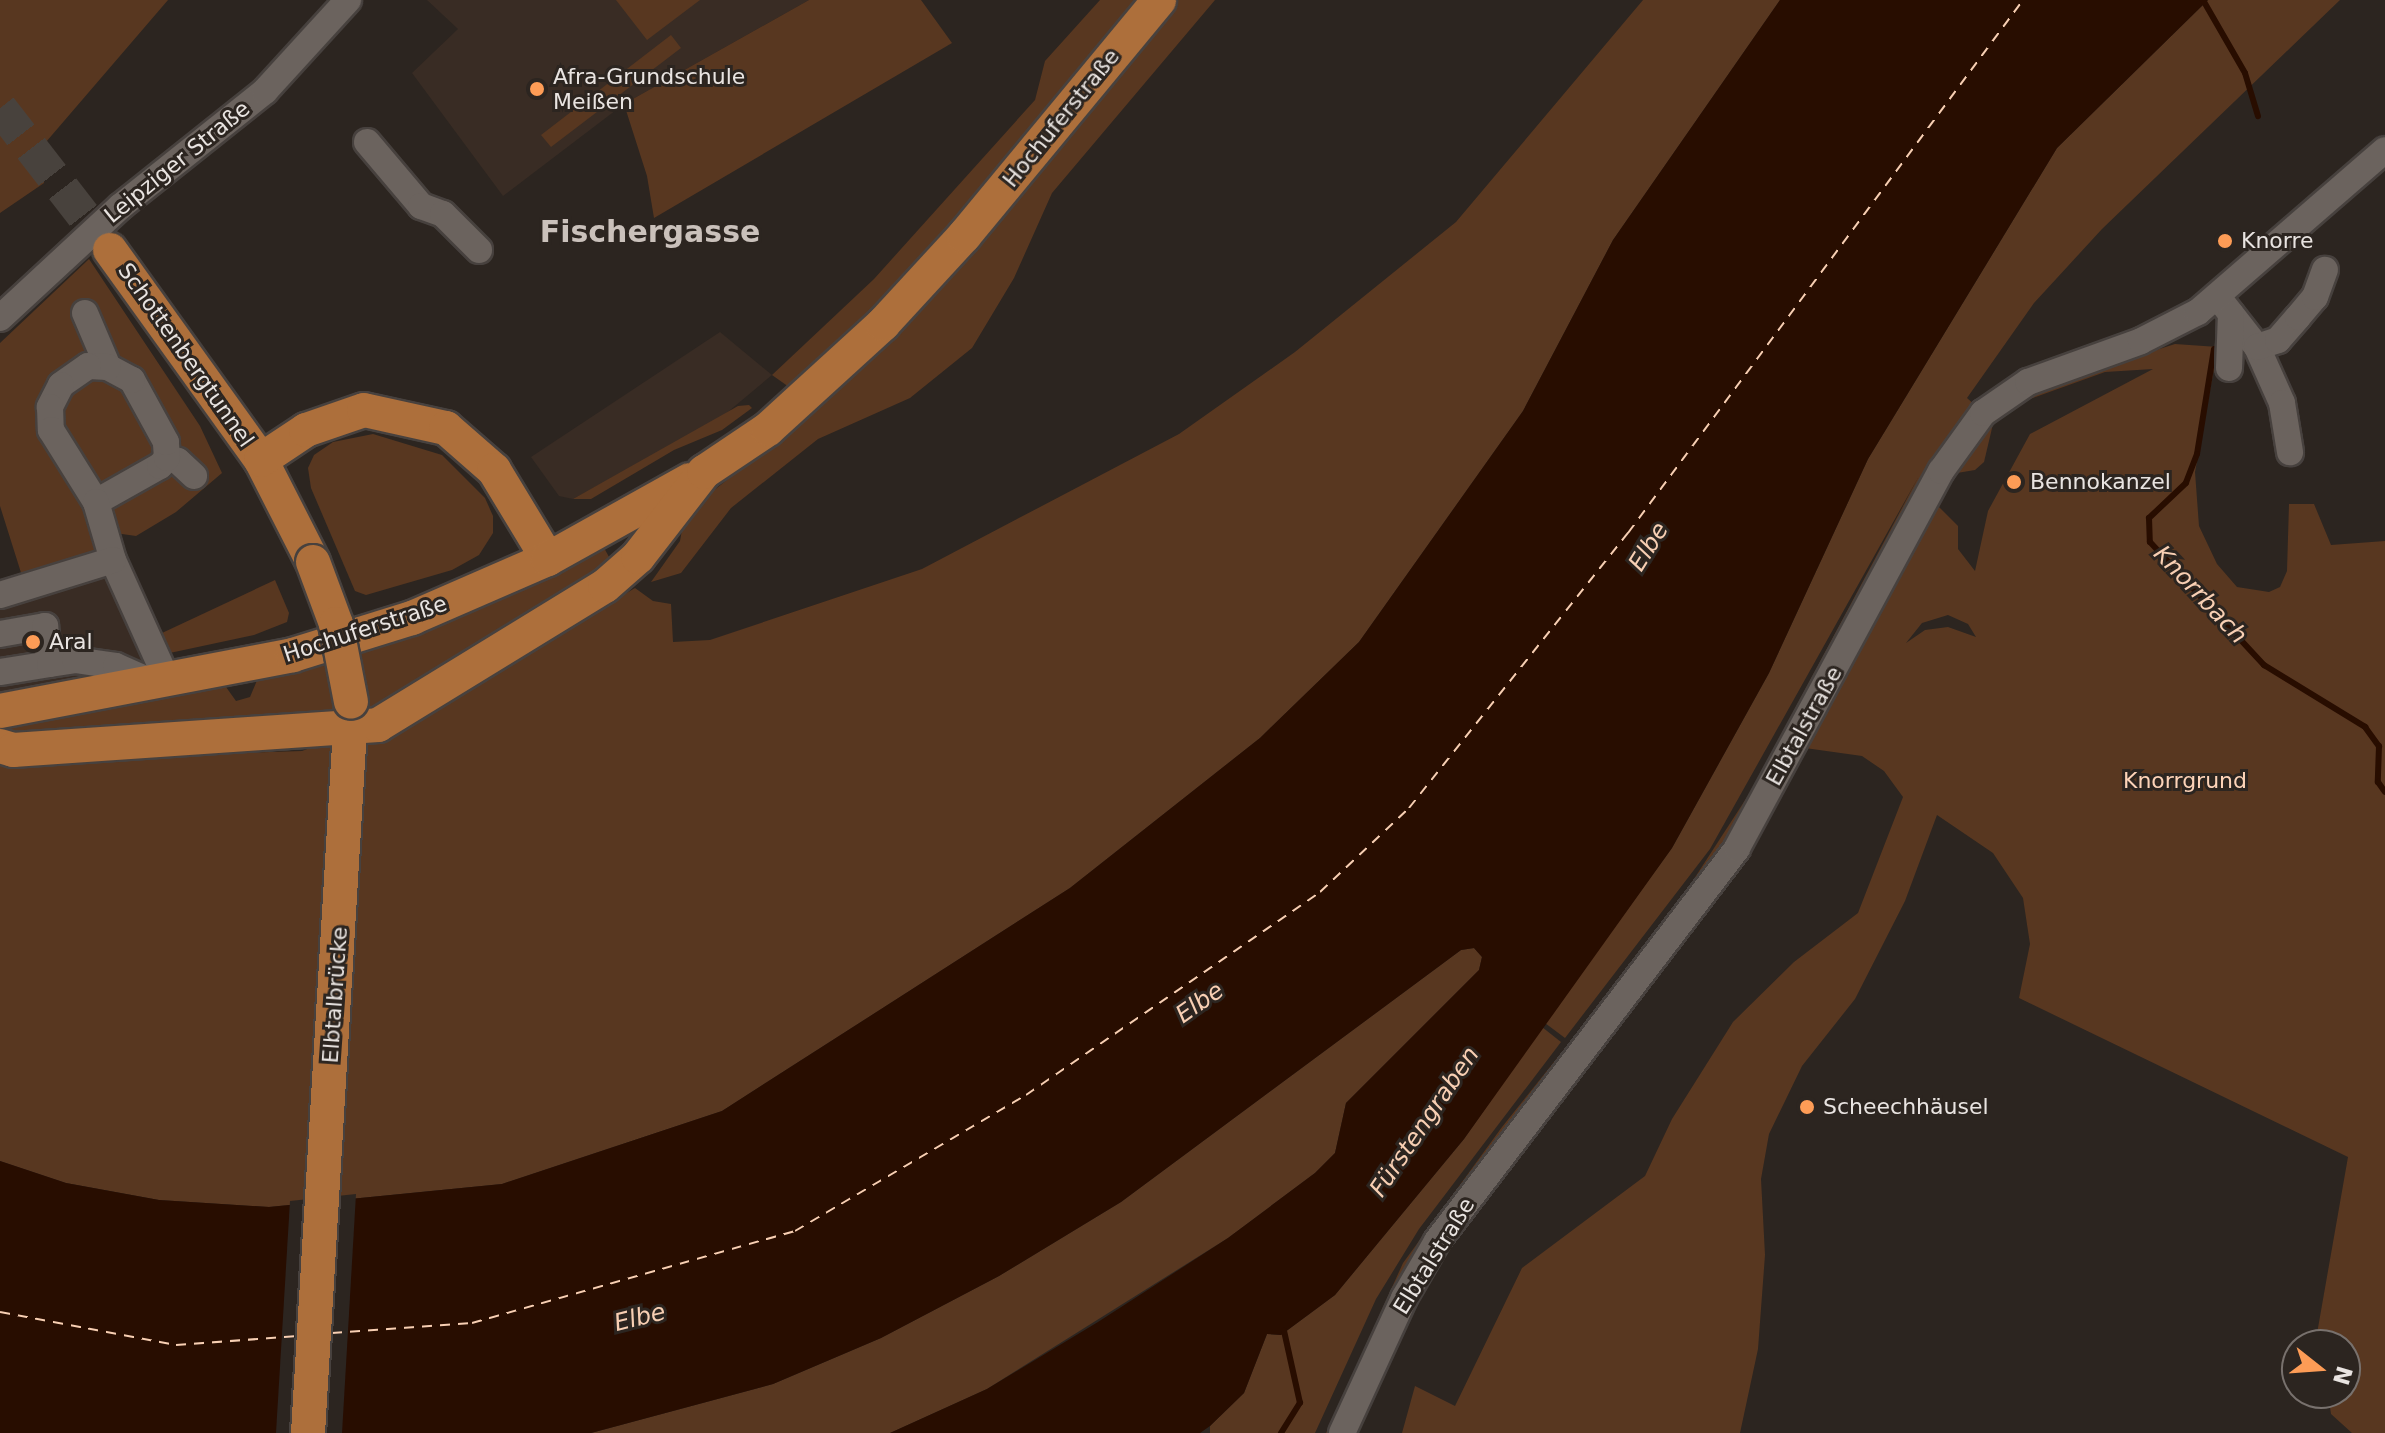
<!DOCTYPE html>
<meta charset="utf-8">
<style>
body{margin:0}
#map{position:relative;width:2385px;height:1433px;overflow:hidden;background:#2c2520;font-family:"DejaVu Sans",sans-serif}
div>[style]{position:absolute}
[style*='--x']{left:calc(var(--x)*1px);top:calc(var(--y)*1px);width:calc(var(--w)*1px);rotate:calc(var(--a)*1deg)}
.built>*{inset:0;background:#392c24}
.green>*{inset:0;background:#583720}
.water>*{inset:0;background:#280d00}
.pier>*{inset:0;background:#2c2520}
.stream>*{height:6px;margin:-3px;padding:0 3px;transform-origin:3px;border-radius:3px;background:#280d00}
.ferry>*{height:2px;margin-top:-1px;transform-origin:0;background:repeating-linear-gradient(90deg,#f8cfb3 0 10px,transparent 0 18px)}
.major-tunnel>*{height:34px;margin-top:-17px;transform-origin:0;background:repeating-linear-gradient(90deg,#48423d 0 34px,transparent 0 51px)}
.roads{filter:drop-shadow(2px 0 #47413e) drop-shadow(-2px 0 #47413e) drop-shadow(0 2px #47413e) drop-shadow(0 -2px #47413e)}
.minor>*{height:26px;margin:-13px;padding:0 13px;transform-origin:13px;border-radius:13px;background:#6b635e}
.major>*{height:34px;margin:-17px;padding:0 17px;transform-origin:17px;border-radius:17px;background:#ad6f3b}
.bridges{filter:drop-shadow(2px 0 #47413e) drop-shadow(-2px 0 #47413e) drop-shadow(0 2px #47413e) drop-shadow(0 -2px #47413e)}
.major-bridge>*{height:34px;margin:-17px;padding:0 17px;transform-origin:17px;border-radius:17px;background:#ad6f3b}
.dots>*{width:22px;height:22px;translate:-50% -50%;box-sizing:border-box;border:4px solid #2c2520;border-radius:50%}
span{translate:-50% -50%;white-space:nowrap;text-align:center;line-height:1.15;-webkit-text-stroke:6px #2c2520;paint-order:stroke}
.poi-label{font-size:22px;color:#e9e4e1}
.left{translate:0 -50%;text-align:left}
.street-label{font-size:22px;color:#e9e4e1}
.park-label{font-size:22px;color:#fdd3b8}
.water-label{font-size:24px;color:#f8cfb3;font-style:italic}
.district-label{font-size:30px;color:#cac1bb;font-weight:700}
.north{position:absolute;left:2281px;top:1329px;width:80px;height:80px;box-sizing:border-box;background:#2c2520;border:2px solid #78716d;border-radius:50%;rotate:107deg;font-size:22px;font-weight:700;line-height:32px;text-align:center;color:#e9e4e1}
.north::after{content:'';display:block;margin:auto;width:28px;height:36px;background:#fd9c56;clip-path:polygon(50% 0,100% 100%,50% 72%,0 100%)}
</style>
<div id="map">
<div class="built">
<div style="clip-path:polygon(427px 0,809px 0,624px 104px,503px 196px,412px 73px,458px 29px)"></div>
<div style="clip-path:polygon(720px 332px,772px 375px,717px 421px,573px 499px,559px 496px,531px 457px)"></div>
<div style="clip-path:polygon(112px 570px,149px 661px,110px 680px,0 696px,0 605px)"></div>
</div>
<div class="green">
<div style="clip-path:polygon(0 0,168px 0,46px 142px,44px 183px,0 213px)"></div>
<div style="clip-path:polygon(616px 0,700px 0,647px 40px)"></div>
<div style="clip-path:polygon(809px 0,921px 0,952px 43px,654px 218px,647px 176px,624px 104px)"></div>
<div style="clip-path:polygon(1100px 0,1145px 0,887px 307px,789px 387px,772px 375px,874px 279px,1035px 100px,1045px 61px)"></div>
<div style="clip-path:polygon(1176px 0,1215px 0,1052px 193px,1014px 278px,972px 348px,910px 398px,818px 439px,731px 508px,681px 573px,651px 582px,680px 541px,685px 513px,813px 412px,971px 250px)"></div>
<div style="clip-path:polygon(1643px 0,1780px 0,1613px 240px,1523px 411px,1359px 642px,1260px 738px,1070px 888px,722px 1111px,502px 1184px,269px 1207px,159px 1200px,66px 1183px,0 1161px,0 761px,302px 751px,353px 731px,408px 723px,635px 588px,653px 601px,671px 604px,673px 642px,710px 640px,922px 569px,1179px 434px,1295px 352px,1456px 222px)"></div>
<div style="clip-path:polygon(2208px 0,2340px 0,2102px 229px,2034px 303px,1967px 398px,1977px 407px,1732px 841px,1508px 1132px,1332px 1433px,1326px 1433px,1403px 1263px,1502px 1127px,1668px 919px,1751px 791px,1919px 476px,1710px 849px,1565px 1038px,1545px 1023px,1672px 848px,1769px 673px,1868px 459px,2057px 148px)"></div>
<div style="clip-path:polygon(671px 35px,681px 48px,551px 147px,541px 135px)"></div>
<div style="clip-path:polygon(89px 259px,200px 426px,222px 473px,176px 512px,136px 536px,115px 533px,96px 554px,23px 579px,0 506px,0 343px)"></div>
<div style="clip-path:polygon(evenodd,2175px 344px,2218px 347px,2195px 472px,2199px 526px,2217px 564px,2237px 587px,2269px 592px,2280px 587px,2287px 571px,2289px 504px,2314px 504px,2331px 545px,2385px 541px,2385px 1433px,2352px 1433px,2331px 1414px,2328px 1393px,2345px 1393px,2345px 1345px,2315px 1345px,2348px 1157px,2019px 998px,2030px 944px,2023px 898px,1993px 853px,1937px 815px,1905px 901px,1855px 999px,1802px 1066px,1769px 1134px,1761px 1179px,1765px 1255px,1758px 1349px,1740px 1433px,1402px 1433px,1415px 1386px,1455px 1406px,1522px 1268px,1645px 1176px,1672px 1119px,1733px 1022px,1794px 962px,1858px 913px,1903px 797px,1884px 771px,1862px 756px,1805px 748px,1936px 504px,1958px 526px,1958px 549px,1975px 571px,1988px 511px,2030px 434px,2153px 369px,2105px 372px,2024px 401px,2056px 382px,2175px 344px,1948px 615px,1968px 624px,1976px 637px,1948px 627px,1925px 630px,1906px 643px,1922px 623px,1948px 615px)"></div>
<div style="clip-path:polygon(749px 405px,752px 408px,722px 430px,674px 450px,591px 499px,573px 499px,738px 406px)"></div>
<div style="clip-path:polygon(1993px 424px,1984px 462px,1975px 470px,1951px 474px)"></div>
<div style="clip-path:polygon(373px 434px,442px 455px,485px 498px,493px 516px,493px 533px,479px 555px,452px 570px,366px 595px,355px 591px,311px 488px,308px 468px,314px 455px,333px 442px)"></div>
<div style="clip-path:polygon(603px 546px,614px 566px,394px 701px,338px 716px,0 738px,0 727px,226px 687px,236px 701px,250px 697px,258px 678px)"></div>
<div style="clip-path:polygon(275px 580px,289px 613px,287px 622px,254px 635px,165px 654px,162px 633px)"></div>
<div style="clip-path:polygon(1474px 948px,1482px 957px,1479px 970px,1346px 1103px,1335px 1153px,1315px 1173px,1228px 1238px,987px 1389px,890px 1433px,591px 1433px,773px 1384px,881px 1338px,999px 1276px,1121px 1202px,1461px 950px)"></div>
<div style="clip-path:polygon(1542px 1027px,1561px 1042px,1419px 1229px,1376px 1299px,1315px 1433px,1210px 1433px,1210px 1426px,1244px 1393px,1267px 1334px,1281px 1335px,1335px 1295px,1464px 1139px)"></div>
</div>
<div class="water">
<div style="clip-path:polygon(1780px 0,2208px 0,2057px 148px,1868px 459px,1769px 673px,1672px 848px,1464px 1139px,1335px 1295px,1281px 1335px,1267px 1334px,1244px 1393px,1210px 1426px,1200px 1433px,890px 1433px,987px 1389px,1098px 1322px,1228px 1238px,1315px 1173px,1335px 1153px,1346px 1103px,1479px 970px,1482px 957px,1474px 948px,1461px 950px,1121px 1202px,999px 1276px,881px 1338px,773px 1384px,591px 1433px,0 1433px,0 1161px,66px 1183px,159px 1200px,269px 1207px,502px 1184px,722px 1111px,1070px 888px,1260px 738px,1359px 642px,1523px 411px,1613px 240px)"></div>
</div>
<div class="pier">
<div style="clip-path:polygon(356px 1194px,342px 1433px,276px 1433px,290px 1201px)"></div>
</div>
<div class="stream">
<div style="--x:2203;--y:0;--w:84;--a:60.1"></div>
<div style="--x:2245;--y:73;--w:45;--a:73.2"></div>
<div style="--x:2214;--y:349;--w:106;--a:99.2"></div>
<div style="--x:2197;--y:454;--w:31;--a:111"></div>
<div style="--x:2186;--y:483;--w:51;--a:136.6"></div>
<div style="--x:2149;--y:518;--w:24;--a:88"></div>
<div style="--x:2150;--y:542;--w:168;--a:47.2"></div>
<div style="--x:2264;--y:665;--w:119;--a:31.5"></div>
<div style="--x:2365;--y:727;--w:24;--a:54"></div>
<div style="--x:2379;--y:746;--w:36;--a:92"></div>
<div style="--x:2378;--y:782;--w:12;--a:55"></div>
<div style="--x:1281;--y:1433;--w:36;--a:-58"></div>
<div style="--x:1300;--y:1403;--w:74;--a:-102.5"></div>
</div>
<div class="ferry">
<div style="--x:0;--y:1312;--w:179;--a:10.6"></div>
<div style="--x:176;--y:1345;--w:122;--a:-4.2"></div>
<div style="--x:332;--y:1333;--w:140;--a:-4.1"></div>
<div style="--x:472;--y:1323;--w:336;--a:-15.9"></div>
<div style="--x:795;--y:1231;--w:268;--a:-30.5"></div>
<div style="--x:1026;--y:1095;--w:357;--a:-34.6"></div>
<div style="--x:1320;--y:892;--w:122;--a:-43.3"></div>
<div style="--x:1409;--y:808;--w:352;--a:-51.5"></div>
<div style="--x:1628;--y:533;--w:663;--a:-53.46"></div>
</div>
<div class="major-tunnel">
<div style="--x:0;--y:108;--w:180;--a:52.2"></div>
</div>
<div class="roads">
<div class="minor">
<div style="--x:367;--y:142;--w:84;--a:49.8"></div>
<div style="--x:421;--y:206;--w:23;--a:20"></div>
<div style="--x:443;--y:214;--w:51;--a:45"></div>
<div style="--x:2217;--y:296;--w:65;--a:51.9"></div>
<div style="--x:2257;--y:347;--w:61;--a:65.9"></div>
<div style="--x:2282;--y:403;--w:50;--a:80.7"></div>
<div style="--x:85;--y:313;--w:59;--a:66.9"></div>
<div style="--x:0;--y:318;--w:165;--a:-42.8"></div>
<div style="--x:121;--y:206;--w:184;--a:-38.6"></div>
<div style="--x:265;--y:91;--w:123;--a:-47.6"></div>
<div style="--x:2257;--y:347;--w:22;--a:-18"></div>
<div style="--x:2278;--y:340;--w:30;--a:-49"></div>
<div style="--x:2298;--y:317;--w:26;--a:-50"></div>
<div style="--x:2315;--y:297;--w:29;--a:-70"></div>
<div style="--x:2229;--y:368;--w:54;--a:-87.9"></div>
<div style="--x:167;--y:458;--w:11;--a:15"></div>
<div style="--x:178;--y:461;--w:22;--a:43"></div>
<div style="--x:96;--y:502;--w:73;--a:-29.4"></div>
<div style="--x:160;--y:466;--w:11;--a:-49"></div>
<div style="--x:167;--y:458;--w:16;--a:-94"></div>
<div style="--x:166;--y:442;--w:71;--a:-118.7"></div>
<div style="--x:132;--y:380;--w:27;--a:-152"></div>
<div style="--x:108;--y:367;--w:20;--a:-177"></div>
<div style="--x:88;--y:366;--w:33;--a:145"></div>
<div style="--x:61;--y:385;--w:25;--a:117"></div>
<div style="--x:50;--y:407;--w:23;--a:88"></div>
<div style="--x:51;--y:430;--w:85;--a:58"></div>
<div style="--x:96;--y:502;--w:60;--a:73.7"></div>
<div style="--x:113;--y:560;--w:134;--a:65.7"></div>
<div style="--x:0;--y:595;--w:118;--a:-17.2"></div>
<div style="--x:0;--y:634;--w:46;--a:-10.1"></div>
<div style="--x:45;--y:626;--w:38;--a:83"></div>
<div style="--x:50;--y:664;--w:51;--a:170.9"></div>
<div style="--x:50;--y:664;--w:25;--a:-9"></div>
<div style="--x:75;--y:660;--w:41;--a:8.3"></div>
<div style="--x:116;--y:666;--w:42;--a:24.1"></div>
<div style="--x:1342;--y:1433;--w:149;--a:-65.3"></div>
<div style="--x:1404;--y:1298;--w:66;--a:-59.9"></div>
<div style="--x:1437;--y:1241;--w:494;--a:-52.6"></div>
<div style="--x:1737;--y:848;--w:429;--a:-61.6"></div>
<div style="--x:1941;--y:471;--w:72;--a:-54.1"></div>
<div style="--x:1983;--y:413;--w:55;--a:-34.6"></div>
<div style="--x:2028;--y:382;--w:120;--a:-19.9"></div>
<div style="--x:2141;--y:341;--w:64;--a:-27"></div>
<div style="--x:2198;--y:312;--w:247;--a:-40.9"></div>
</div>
<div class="major">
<div style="--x:110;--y:250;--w:259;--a:54.3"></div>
<div style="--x:261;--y:460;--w:114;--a:63"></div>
<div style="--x:261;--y:460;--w:54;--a:-33.7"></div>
<div style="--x:306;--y:430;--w:61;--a:-19"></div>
<div style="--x:364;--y:410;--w:84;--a:12.4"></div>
<div style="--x:446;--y:428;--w:64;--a:41.2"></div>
<div style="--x:494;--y:470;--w:104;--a:58.8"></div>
<div style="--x:0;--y:711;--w:298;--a:-10.8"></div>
<div style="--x:293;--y:655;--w:125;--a:-17.3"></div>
<div style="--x:412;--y:618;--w:148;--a:-23.5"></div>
<div style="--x:548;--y:559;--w:162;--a:-29.1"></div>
<div style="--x:0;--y:746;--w:14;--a:17"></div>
<div style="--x:13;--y:750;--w:366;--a:-3.9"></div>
<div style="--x:378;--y:725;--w:266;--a:-31.5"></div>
<div style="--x:605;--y:586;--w:44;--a:-41.3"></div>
<div style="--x:638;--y:557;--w:108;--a:-52.2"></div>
<div style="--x:704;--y:472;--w:77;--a:-33.9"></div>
<div style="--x:768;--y:429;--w:156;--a:-42.4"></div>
<div style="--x:883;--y:324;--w:120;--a:-47.4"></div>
<div style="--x:964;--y:236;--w:306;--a:-50.4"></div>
<div style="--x:308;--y:1433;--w:723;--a:-86.59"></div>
</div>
</div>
<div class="bridges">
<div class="major-bridge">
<div style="--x:313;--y:562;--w:66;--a:69.6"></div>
<div style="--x:336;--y:624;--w:79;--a:79.1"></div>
</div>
</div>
<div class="dots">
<div style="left:537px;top:89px;background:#fd9c56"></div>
<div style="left:2225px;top:241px;background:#fd9c56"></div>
<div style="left:2014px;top:482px;background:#fd9c56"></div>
<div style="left:33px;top:642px;background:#fd9c56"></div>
<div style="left:1807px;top:1107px;background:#fd9c56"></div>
</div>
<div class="poi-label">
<span class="left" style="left:553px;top:89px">Afra-Grundschule<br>Meißen</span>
<span class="left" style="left:2241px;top:241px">Knorre</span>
<span class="left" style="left:2030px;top:482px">Bennokanzel</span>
<span class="left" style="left:49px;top:642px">Aral</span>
<span class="left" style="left:1823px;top:1107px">Scheechhäusel</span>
</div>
<div class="street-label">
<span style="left:1061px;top:118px;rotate:-51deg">Hochuferstraße</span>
<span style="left:177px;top:162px;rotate:-39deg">Leipziger Straße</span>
<span style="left:186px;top:355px;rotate:55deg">Schottenbergtunnel</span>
<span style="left:365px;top:629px;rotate:-18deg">Hochuferstraße</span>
<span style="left:1804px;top:726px;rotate:-61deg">Elbtalstraße</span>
<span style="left:335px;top:995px;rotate:-86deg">Elbtalbrücke</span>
<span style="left:1434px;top:1256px;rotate:-58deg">Elbtalstraße</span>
</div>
<div class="park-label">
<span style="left:2185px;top:781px">Knorrgrund</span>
</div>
<div class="water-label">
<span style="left:1649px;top:547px;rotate:-58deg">Elbe</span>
<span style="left:2200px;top:595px;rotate:47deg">Knorrbach</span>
<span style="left:1200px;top:1003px;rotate:-35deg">Elbe</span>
<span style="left:1425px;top:1122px;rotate:-56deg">Fürstengraben</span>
<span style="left:640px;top:1318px;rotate:-14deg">Elbe</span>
</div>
<div class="district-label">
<span style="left:650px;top:232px">Fischergasse</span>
</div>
<div class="north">N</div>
</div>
